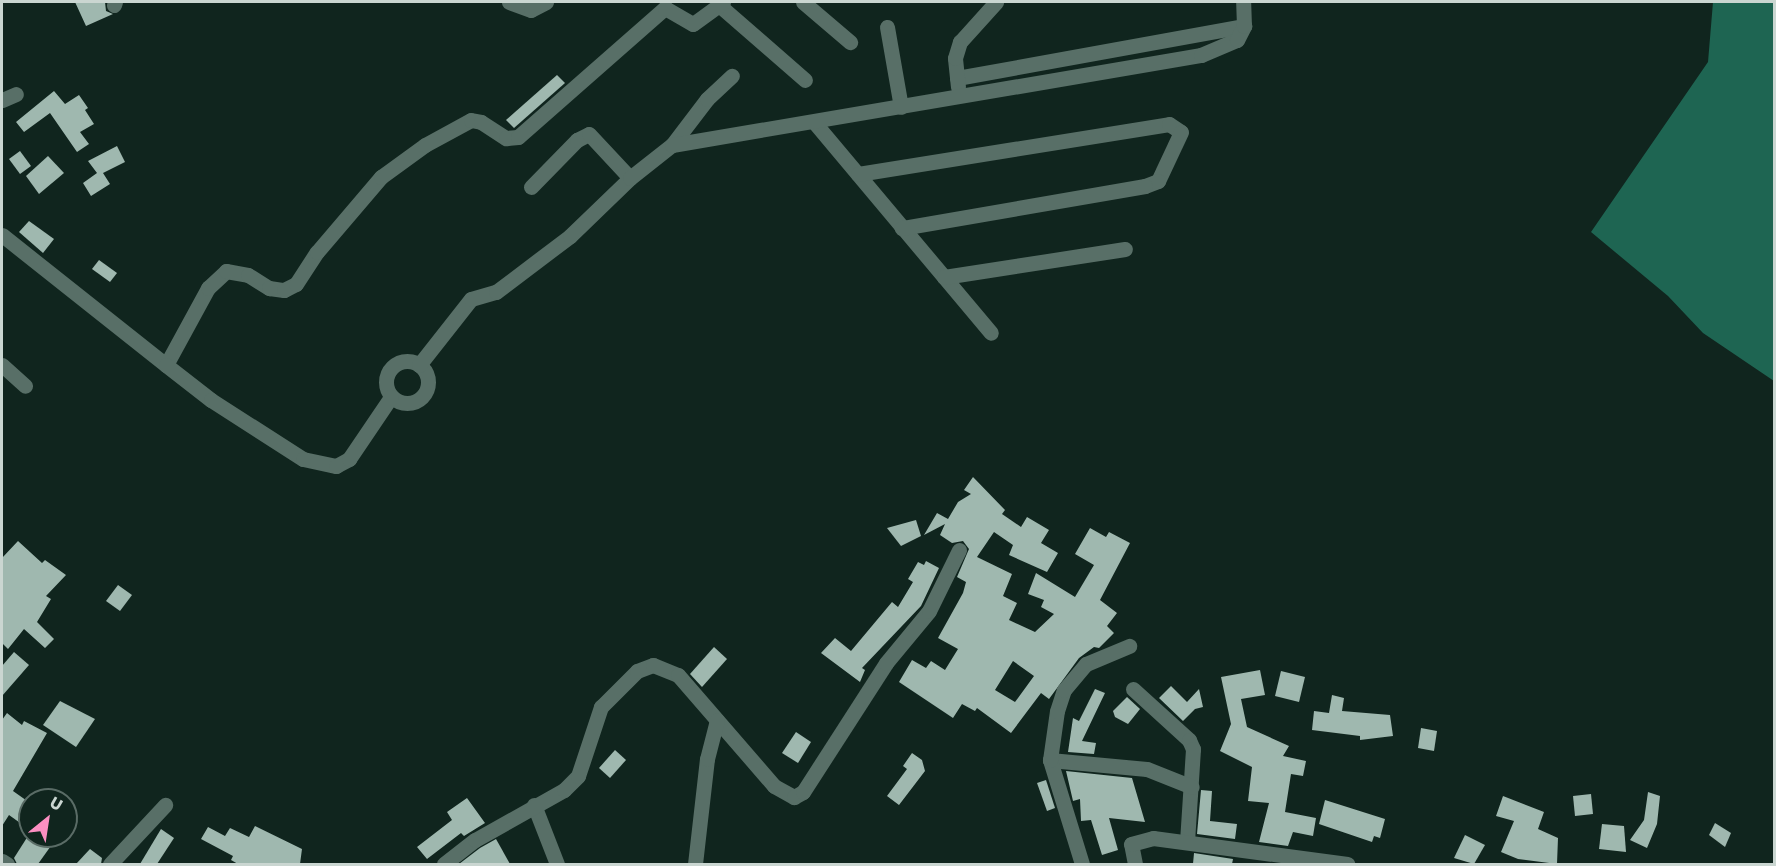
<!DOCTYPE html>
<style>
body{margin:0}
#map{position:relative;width:1776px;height:866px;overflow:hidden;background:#10251e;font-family:Poppins,sans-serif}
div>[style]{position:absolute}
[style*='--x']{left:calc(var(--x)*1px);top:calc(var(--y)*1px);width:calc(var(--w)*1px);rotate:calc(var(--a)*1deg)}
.forest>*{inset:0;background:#1e6552}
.building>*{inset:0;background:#9fb8af}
.street>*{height:15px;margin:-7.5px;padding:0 7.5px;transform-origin:7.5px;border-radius:7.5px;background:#586f67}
.street>.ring{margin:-7.5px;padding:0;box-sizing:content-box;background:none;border:15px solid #586f67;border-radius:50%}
span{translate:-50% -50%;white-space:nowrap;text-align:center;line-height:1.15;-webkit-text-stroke:6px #10251e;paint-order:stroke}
.frame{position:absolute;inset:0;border:3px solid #cad6d1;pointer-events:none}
.north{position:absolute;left:18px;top:788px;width:60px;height:60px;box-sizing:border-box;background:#10251e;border:2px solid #5a6c66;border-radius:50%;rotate:30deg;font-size:16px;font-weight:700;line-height:24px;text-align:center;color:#cad6d1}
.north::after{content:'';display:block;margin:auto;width:21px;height:27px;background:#fc8fc2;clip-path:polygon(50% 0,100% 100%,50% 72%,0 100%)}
</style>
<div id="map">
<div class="forest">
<div style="clip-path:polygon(1713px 2px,1774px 2px,1774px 381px,1703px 333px,1668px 296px,1591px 232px,1708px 62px)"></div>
</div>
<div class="building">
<div style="clip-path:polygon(75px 2px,105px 2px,106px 11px,113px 14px,86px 26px)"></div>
<div style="clip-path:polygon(557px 75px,565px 83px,514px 128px,506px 120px)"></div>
<div style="clip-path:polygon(54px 91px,65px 104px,79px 95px,88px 108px,85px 110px,94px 124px,80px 132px,89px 144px,77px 152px,50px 113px,24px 132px,16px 122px)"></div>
<div style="clip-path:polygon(117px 146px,125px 162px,103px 173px,110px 184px,91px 196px,83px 183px,97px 173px,88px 161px)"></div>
<div style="clip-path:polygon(20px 151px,31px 166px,20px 174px,9px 159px)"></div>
<div style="clip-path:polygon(48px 156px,64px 173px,39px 194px,26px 176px)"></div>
<div style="clip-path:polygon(29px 221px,54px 239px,43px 253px,19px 232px)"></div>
<div style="clip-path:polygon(99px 260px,117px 273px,110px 282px,92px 269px)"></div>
<div style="clip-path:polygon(evenodd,973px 477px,1005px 510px,1002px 514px,1021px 527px,1027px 517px,1049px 530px,1041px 543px,1058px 553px,1047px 572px,1009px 555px,1013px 545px,994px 532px,977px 557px,1012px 574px,1003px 596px,1017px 603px,1009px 620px,1035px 632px,1054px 614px,1041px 607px,1044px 600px,1028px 594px,1036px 573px,1075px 597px,1094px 565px,1075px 554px,1090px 528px,1106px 537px,1109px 532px,1130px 543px,1100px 600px,1117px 613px,1107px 626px,1114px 633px,1099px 648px,1094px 647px,1079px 658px,1049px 699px,1041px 693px,1011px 733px,977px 708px,975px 711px,962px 704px,953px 718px,899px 682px,912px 660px,926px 668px,931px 661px,945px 670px,958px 649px,938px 638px,963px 593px,966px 582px,957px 577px,969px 549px,963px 541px,952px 543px,940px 535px,945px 524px,924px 535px,937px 513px,948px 519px,958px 502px,971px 494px,964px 490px,973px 477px,1013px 661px,1034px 676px,1015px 702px,995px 690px,1013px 661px)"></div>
<div style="clip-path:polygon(916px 520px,921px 536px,901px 546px,887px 528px)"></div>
<div style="clip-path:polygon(18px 541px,42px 563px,45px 560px,66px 575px,46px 596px,51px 599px,37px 622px,54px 639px,45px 648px,24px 629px,8px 649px,2px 643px,2px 558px)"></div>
<div style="clip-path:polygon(926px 561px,939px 568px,921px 606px,862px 668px,865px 670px,860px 682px,821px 653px,835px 638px,851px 651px,892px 602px,898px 607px,913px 582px,908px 579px,918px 562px,924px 565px)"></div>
<div style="clip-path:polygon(118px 585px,132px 595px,120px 611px,106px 601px)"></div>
<div style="clip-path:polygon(714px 647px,727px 659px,702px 687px,690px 674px)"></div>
<div style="clip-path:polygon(14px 652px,29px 665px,2px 696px,2px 666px)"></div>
<div style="clip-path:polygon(1260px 670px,1265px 695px,1241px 699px,1247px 727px,1289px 746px,1283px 756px,1306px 761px,1303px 776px,1291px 774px,1285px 812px,1316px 818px,1313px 836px,1293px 832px,1288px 846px,1259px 842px,1269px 803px,1248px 801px,1252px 767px,1220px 751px,1231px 724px,1221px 677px)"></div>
<div style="clip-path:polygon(1281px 671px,1305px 677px,1299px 702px,1275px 696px)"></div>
<div style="clip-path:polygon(1171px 686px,1187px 702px,1199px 689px,1203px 707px,1195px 709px,1183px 721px,1159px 698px)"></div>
<div style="clip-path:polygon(1095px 689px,1105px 693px,1082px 741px,1096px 743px,1094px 754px,1068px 752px,1073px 718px,1079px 721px)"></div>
<div style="clip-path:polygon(1332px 695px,1344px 698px,1342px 711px,1390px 715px,1393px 736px,1360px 740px,1360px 736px,1312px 730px,1314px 711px,1329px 713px)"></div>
<div style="clip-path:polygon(1127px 697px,1140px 709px,1128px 724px,1115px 717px,1113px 711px)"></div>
<div style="clip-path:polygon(60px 701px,95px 719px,76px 747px,43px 725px)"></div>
<div style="clip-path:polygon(7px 713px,22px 725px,24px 721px,47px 733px,13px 791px,30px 803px,30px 830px,9px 815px,2px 826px,2px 720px)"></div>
<div style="clip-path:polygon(1421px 728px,1437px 731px,1434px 751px,1418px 748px)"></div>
<div style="clip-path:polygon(796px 732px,811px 742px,798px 763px,782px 753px)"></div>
<div style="clip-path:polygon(615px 750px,626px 760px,610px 778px,599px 768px)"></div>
<div style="clip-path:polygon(912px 753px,922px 760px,925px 771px,899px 805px,887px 796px,907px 769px,903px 766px)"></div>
<div style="clip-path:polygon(1066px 771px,1132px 778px,1145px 822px,1109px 818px,1118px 850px,1102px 855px,1091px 820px,1081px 821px,1080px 799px,1073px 801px)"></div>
<div style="clip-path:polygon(1046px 780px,1055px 808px,1047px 811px,1037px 783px)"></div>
<div style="clip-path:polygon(1201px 790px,1212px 791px,1210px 821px,1237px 824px,1235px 839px,1197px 834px)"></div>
<div style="clip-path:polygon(1648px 792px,1660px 796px,1657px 824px,1647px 848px,1630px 840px,1644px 820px)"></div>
<div style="clip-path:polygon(1591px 794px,1593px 814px,1575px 816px,1573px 796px)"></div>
<div style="clip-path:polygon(1503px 796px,1544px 812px,1538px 829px,1558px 838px,1557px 864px,1518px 859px,1501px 852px,1514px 821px,1496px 816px)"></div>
<div style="clip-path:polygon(467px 798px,485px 823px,464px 836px,461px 833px,427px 859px,417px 847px,452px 820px,447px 812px)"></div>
<div style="clip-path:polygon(1325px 800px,1385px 819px,1380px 838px,1374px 836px,1372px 842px,1319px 824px)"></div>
<div style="clip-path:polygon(1715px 823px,1731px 833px,1725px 847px,1709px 835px)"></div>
<div style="clip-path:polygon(1602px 824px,1624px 826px,1626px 852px,1599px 849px)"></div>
<div style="clip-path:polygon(255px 826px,302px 849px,300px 864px,238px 864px,231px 860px,233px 856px,201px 839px,208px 827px,225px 836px,230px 828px,249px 837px)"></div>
<div style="clip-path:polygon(161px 829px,174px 838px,157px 864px,140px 864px)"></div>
<div style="clip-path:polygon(1465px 835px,1485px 845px,1474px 864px,1454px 858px)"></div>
<div style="clip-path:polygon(28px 836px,58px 836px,38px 864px,17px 864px,14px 858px)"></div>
<div style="clip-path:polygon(496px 839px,510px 864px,459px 864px,480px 848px)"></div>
<div style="clip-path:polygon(90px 849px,102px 858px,101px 864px,76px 864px)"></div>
<div style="clip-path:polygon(1194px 853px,1233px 859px,1232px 864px,1193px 864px)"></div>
</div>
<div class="street">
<div style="--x:509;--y:2;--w:23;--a:20"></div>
<div style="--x:531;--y:10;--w:17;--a:-28"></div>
<div style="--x:803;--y:2;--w:62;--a:40.4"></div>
<div style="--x:114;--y:5;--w:3;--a:-72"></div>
<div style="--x:719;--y:5;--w:114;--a:41.1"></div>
<div style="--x:887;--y:27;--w:81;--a:80.1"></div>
<div style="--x:957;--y:78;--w:292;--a:-10.3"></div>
<div style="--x:958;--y:87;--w:29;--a:-96"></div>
<div style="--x:955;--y:58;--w:17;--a:-73"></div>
<div style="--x:960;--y:42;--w:54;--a:-48"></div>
<div style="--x:2;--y:100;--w:15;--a:-23"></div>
<div style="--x:814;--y:122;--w:275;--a:50"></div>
<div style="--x:672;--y:145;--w:58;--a:-52.7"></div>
<div style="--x:707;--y:99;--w:34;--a:-43"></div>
<div style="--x:858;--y:174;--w:315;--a:-9.1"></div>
<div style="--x:1169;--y:124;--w:14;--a:34"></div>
<div style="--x:1181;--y:132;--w:54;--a:115.1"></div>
<div style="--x:1158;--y:181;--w:14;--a:159"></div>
<div style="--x:1145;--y:186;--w:247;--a:170.2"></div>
<div style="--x:531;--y:187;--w:66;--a:-45.6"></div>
<div style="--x:577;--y:140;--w:13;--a:-27"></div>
<div style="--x:589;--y:134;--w:60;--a:47"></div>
<div style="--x:2;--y:235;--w:209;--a:38.4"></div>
<div style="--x:166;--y:365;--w:88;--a:-61.4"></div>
<div style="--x:208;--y:288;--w:25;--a:-43"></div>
<div style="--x:226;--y:271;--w:22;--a:10"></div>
<div style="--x:248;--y:275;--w:25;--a:32"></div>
<div style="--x:269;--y:288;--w:15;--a:8"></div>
<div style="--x:284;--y:290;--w:13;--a:-27"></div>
<div style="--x:296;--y:284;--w:38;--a:-57"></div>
<div style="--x:317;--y:252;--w:99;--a:-49.5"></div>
<div style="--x:381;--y:177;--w:54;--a:-36"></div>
<div style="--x:425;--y:145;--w:52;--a:-28.5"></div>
<div style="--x:471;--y:120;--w:10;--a:11"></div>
<div style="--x:481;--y:122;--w:30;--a:33"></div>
<div style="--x:506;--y:138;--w:12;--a:-5"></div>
<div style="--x:518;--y:137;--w:196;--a:-41.3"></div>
<div style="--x:665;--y:8;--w:32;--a:30"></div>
<div style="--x:693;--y:24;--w:37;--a:-36"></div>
<div style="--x:944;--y:277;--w:183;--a:-8.8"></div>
<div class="ring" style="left:386px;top:361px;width:27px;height:27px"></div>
<div style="--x:2;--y:365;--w:31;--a:42"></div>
<div style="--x:166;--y:365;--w:57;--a:37.9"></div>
<div style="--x:211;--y:400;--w:109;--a:32.7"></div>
<div style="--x:303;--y:459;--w:34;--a:12"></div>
<div style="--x:336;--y:466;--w:15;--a:-28"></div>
<div style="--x:349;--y:459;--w:75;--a:-55.9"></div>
<div style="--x:419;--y:365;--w:84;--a:-51.8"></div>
<div style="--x:471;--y:299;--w:26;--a:-16"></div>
<div style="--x:496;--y:292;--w:93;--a:-37.1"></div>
<div style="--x:570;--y:236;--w:83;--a:-44"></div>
<div style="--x:630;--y:178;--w:53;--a:-38.2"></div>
<div style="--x:672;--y:145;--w:537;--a:-9.66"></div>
<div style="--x:1201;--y:55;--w:39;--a:-23"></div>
<div style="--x:1237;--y:40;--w:16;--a:-63"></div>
<div style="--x:1244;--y:26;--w:24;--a:-92"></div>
<div style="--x:1133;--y:689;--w:76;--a:42.3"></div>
<div style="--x:1189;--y:740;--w:10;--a:66"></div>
<div style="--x:1193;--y:749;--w:93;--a:93.7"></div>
<div style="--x:1050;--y:760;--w:97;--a:5.3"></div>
<div style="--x:1147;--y:769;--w:48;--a:21.8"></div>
<div style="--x:534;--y:805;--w:63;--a:68.7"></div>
<div style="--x:2;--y:861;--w:6;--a:31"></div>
<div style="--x:110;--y:864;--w:81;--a:-47"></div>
<div style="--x:444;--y:864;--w:39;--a:-38"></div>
<div style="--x:475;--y:840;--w:102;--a:-29.3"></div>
<div style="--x:564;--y:790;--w:20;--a:-45"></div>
<div style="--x:578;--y:776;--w:73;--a:-71.6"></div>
<div style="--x:601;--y:707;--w:51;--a:-45"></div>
<div style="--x:637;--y:671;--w:17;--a:-21"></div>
<div style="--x:653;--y:665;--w:27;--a:22"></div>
<div style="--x:678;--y:675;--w:147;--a:49.1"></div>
<div style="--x:774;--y:786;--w:23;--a:29"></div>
<div style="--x:794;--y:797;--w:10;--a:-29"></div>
<div style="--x:803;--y:792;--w:153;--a:-57.2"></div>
<div style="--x:886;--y:663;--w:67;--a:-50.4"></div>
<div style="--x:929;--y:611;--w:68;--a:-63.8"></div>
<div style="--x:695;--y:864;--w:106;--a:-83.5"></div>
<div style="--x:707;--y:759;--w:40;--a:-75.6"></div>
<div style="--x:1082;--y:864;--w:109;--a:-107.1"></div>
<div style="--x:1050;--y:760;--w:49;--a:-81.9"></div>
<div style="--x:1057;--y:711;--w:22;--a:-72"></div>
<div style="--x:1064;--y:690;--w:34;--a:-50"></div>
<div style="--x:1086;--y:664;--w:47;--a:-22.7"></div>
<div style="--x:1135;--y:864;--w:20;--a:-101"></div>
<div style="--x:1131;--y:844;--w:23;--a:-15"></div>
<div style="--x:1153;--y:838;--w:196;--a:7.6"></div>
</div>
<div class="frame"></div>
<div class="north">U</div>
</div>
